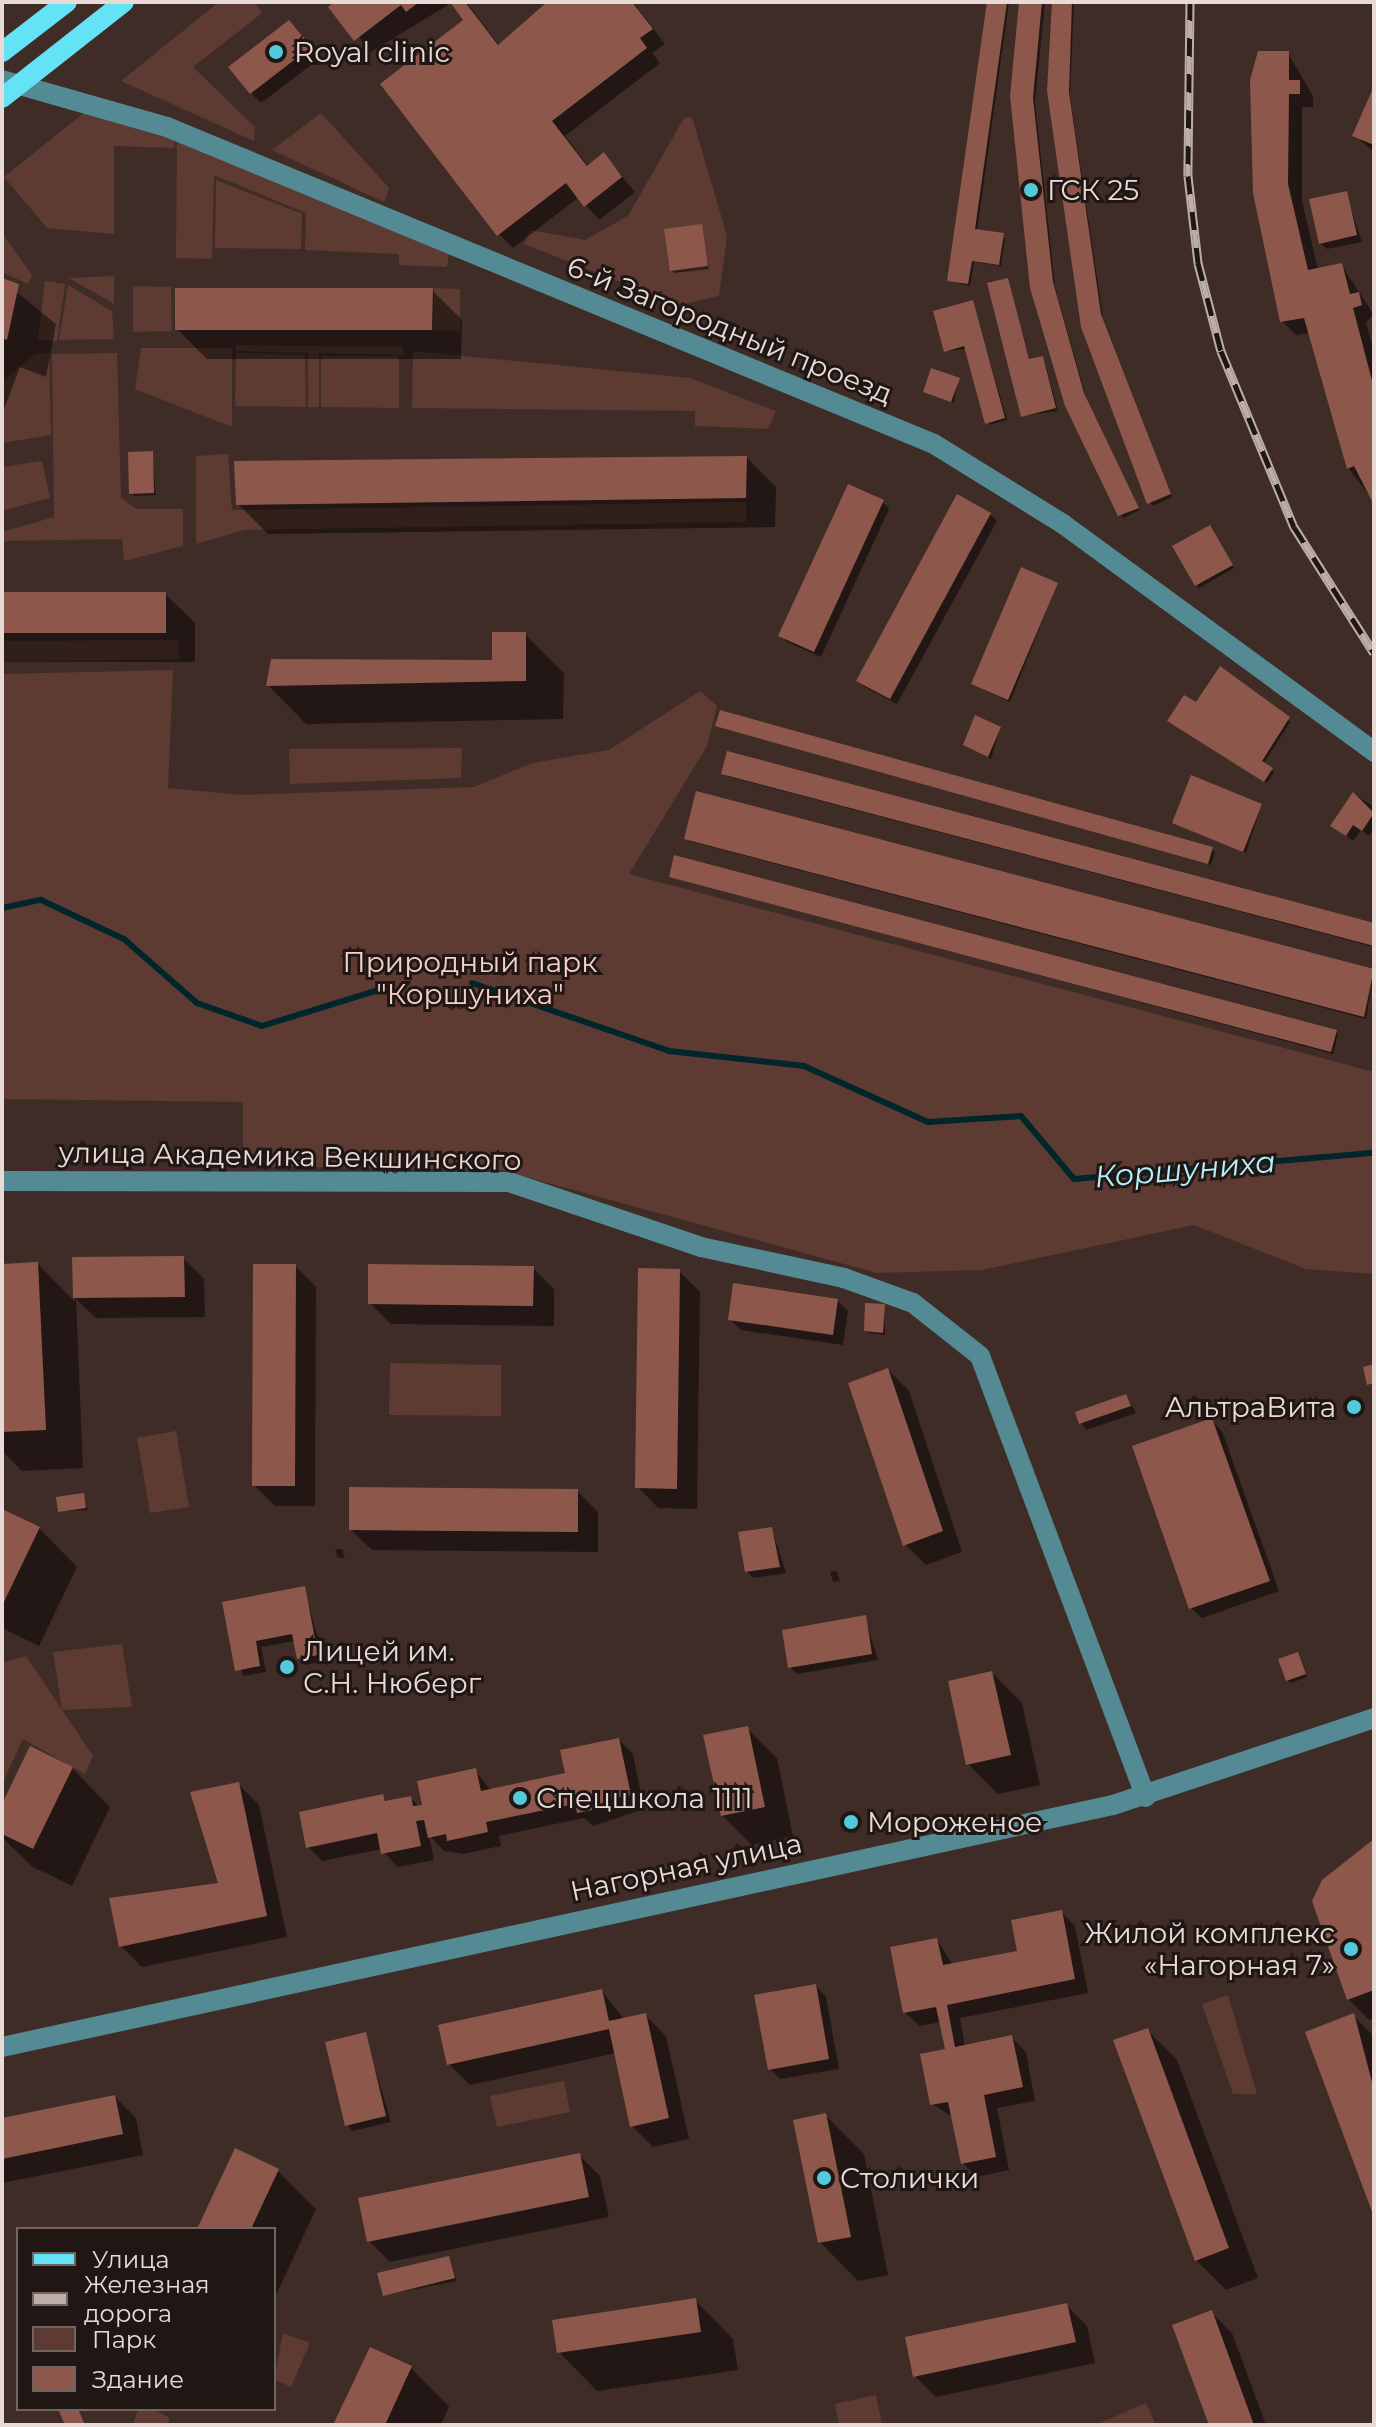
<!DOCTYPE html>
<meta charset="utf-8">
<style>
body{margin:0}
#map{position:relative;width:1376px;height:2427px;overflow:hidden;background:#402c27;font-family:Montserrat,sans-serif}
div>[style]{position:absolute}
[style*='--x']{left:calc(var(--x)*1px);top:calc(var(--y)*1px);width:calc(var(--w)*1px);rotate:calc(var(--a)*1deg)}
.green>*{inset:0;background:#5d3b32}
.shadow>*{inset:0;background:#0007}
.stream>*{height:6px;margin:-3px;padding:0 3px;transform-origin:3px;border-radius:3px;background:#00262b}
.building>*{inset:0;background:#8d584b}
.minor>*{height:20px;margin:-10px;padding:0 10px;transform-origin:10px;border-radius:10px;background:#538a93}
.major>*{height:20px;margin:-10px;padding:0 10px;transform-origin:10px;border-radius:10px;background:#65e3f6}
.rail>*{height:9px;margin-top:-4.5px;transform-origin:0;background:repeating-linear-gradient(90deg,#201715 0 18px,#bcada8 0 36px);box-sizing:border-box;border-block:2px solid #bcada8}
.dots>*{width:22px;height:22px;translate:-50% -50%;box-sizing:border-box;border:4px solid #201715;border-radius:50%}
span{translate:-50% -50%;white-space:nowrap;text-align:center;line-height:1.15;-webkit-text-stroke:6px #201715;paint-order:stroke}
.poi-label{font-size:28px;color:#e8dbd7}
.left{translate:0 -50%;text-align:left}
.right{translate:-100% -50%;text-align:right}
.street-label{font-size:28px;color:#e8dbd7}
.park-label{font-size:28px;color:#f4d1c8}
.water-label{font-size:30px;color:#b4f0fa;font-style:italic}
.frame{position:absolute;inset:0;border:4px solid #e8dbd7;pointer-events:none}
.legend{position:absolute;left:16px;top:2227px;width:260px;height:184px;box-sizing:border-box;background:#201715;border:2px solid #706563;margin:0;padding:10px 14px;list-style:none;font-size:24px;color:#e8dbd7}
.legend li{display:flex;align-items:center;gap:16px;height:40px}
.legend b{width:40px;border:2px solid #706563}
</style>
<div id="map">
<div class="green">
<div style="clip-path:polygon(219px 2px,254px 2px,262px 13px,193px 67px,255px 127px,254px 141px,121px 81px)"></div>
<div style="clip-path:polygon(85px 112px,175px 136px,174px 148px,114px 146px,114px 234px,47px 228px,4px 177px)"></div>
<div style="clip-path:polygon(321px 113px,389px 188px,384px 202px,272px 150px)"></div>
<div style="clip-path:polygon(692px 117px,727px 236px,719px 296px,679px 305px,524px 244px,530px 230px,585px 240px,628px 216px,684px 118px)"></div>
<div style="clip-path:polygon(177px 136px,449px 252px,447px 267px,399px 265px,399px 254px,305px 250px,306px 213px,214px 175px,212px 259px,176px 258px)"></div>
<div style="clip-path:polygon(216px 180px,302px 214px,301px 249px,215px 248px)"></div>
<div style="clip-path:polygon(2px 233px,32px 275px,28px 284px,2px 272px)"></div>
<div style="clip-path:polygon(114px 276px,114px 304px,69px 278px)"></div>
<div style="clip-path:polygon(45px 281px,65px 284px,57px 341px,38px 339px)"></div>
<div style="clip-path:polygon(68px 285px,112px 311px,114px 339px,59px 340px)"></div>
<div style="clip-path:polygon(133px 286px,171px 287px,172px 331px,133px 332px)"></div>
<div style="clip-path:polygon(434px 288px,460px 289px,460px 331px,433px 330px)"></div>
<div style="clip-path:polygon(236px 345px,403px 347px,403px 355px,319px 353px,319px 407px,308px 407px,308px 353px,236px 351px)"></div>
<div style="clip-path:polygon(141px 348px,232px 348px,232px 427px,135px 389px)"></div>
<div style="clip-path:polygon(413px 351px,690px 378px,776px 411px,768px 429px,695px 426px,695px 411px,412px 408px)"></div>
<div style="clip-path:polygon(49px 353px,51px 435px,2px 443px,2px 382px,35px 354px)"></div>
<div style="clip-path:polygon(117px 353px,121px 498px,136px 509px,183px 509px,183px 546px,124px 561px,122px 539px,2px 541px,2px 532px,54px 517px,52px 354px)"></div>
<div style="clip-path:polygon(236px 353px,305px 355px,306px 407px,235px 406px)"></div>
<div style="clip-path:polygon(321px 356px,399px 356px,399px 408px,321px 407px)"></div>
<div style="clip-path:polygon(228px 454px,232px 510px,746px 502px,746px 522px,244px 530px,196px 544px,196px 456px)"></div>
<div style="clip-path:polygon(42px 461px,50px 498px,2px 511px,2px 467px)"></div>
<div style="clip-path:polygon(178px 640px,179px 659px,2px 662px,2px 641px)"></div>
<div style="clip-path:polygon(173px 670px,168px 788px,242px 795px,474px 787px,532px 763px,609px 750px,700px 691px,717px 706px,707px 746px,629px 874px,1374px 1072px,1374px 1274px,1306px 1269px,1194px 1225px,982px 1270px,877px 1273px,501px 1170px,243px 1166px,243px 1102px,2px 1099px,2px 674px)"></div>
<div style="clip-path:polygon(462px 748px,461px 778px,290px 784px,289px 749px)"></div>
<div style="clip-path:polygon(390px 1363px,501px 1365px,501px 1416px,389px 1415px)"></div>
<div style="clip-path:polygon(176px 1431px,189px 1507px,150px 1513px,137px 1438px)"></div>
<div style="clip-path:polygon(122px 1644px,132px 1707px,62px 1710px,53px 1652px)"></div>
<div style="clip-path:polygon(26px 1656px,93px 1756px,85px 1774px,23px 1739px,2px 1784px,2px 1663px)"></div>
<div style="clip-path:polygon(1228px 1995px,1257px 2094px,1233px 2094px,1202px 2004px)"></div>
<div style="clip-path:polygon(564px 2081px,570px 2112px,497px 2127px,490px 2096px)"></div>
<div style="clip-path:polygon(283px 2333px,310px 2343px,291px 2387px,274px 2379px)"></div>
<div style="clip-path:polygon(876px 2395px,882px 2425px,839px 2425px,835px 2404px)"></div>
<div style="clip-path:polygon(1146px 2403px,1156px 2425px,1095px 2425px)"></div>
<div style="clip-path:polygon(139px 2409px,153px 2409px,170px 2418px,167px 2425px,132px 2425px)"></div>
</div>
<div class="shadow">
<div style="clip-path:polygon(338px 2px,447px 2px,448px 5px,369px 53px)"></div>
<div style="clip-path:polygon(452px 2px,466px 2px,500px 46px,550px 2px,633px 2px,665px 44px,652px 53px,660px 63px,565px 136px,589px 167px,604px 155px,635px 192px,599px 220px,579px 197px,513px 248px,499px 234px,466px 20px)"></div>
<div style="clip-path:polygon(989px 2px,1009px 2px,977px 231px,1005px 238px,1001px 266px,974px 262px,970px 286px,949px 281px)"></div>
<div style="clip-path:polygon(1021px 2px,1045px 2px,1035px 102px,1055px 287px,1086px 397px,1140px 510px,1123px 518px,1032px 288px)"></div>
<div style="clip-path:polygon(1054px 2px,1074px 2px,1070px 96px,1103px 318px,1172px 497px,1152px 506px,1083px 326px)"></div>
<div style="clip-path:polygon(299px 33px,319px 59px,261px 103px,251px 93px)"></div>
<div style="clip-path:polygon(1288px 53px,1313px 96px,1313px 107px,1302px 107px,1302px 200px,1318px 270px,1342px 266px,1374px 315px,1366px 322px,1374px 353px,1374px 501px,1348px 468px,1310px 333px,1296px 335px,1282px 321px)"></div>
<div style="clip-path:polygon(1374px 91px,1374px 152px,1354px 135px)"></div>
<div style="clip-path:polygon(1346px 193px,1362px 242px,1327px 249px,1320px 243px)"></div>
<div style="clip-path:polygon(701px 226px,709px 269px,675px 273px,672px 271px)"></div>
<div style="clip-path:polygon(2px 280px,56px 324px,46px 377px,20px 367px,2px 415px)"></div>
<div style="clip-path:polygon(1007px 280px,1030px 361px,1045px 361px,1058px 411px,1023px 416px)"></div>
<div style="clip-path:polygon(432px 290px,462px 320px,461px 359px,207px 359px,177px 329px)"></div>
<div style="clip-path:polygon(973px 302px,1007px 420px,990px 425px,967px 349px,946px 351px)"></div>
<div style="clip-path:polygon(958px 380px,954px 403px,925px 391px)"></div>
<div style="clip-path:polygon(152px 453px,156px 495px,134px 496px,131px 493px)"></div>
<div style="clip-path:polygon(747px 458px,776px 487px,775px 527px,268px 534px,238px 504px)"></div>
<div style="clip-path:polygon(883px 502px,889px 509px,821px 657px,787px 642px,781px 636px)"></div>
<div style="clip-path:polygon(990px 514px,997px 521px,897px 704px,865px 687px,858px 681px)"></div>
<div style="clip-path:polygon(1212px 530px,1234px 568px,1199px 588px,1196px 585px)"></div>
<div style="clip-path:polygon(1057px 584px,1010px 702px,976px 686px,973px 684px)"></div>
<div style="clip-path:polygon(2px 593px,165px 594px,195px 623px,195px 662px,2px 662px)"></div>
<div style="clip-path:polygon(525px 634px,564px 673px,563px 719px,306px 724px,268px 685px,494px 662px)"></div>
<div style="clip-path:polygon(1197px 705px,1291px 721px,1263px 764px,1274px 772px,1267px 783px,1172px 723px)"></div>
<div style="clip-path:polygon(718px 726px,1212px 849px,1215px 852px,1211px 865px)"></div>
<div style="clip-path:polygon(1000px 728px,991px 759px,965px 745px)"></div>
<div style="clip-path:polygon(723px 773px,1374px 925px,1374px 947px,726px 776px)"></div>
<div style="clip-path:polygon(697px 794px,1374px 971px,1366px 1019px,689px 841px)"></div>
<div style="clip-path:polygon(1354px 794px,1374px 807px,1374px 829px,1369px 836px,1361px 830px,1353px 841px,1333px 826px)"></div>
<div style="clip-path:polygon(1261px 806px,1246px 853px,1174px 823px)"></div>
<div style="clip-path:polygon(671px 876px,1336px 1032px,1338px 1034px,1333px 1054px)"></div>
<div style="clip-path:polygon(183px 1258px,204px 1279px,205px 1317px,96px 1318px,76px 1299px,83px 1468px,22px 1471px,2px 1451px,2px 1266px,38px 1264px,75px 1302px,74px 1259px)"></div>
<div style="clip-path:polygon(295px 1266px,316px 1287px,315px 1506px,275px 1506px,254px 1485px)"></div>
<div style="clip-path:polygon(533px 1268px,554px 1289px,554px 1326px,391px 1324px,370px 1303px)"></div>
<div style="clip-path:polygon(679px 1271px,700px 1292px,697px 1509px,658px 1508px,638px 1487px)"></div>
<div style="clip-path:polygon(837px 1300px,848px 1311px,843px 1345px,741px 1330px,730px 1319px)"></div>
<div style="clip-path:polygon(884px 1306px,885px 1335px,869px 1333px,866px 1331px)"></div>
<div style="clip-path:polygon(888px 1370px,909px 1391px,962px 1552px,926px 1565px,905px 1544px)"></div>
<div style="clip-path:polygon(1126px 1396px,1136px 1413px,1087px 1430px,1081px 1423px)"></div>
<div style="clip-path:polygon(1211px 1420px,1222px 1431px,1279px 1591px,1202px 1618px,1191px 1608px)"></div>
<div style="clip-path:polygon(577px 1491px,598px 1512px,598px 1552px,372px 1550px,350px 1529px)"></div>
<div style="clip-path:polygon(83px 1496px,88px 1510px,60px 1511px)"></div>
<div style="clip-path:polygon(2px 1511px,39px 1528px,77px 1567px,39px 1646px,2px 1628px)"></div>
<div style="clip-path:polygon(772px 1529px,786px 1573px,753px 1578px,747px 1571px)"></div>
<div style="clip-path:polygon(335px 1549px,342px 1549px,345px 1558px,338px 1558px)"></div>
<div style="clip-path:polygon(837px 1571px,840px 1581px,833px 1582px,830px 1572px)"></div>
<div style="clip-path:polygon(304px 1588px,324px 1661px,305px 1665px,295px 1641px,261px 1647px,266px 1672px,243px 1676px,224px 1603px)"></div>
<div style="clip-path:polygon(865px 1618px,878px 1660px,797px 1674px,790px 1667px)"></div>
<div style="clip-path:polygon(1300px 1657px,1307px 1677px,1291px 1683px,1288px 1680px)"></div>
<div style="clip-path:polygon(992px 1673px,1022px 1703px,1040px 1785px,998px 1794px,968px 1764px)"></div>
<div style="clip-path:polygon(747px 1728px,777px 1758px,793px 1836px,752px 1845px,722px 1815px)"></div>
<div style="clip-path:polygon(619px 1740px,633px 1754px,644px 1809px,593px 1826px,584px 1818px,499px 1836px,501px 1846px,463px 1854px,444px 1851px,429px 1835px,434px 1860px,397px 1867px,382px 1849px,322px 1861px,308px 1847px,382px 1796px,388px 1802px,410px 1798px,420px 1807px,475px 1770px,491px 1791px,567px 1775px)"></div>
<div style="clip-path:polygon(72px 1768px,110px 1807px,72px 1886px,31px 1866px,2px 1837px,2px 1809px)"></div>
<div style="clip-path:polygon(238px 1784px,259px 1805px,287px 1937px,142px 1967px,121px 1946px,111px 1899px,221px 1885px)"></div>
<div style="clip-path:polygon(1374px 1846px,1374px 2018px,1369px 2020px,1348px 1999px,1315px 1908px,1316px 1893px)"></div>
<div style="clip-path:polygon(1061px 1912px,1075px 1926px,1088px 1993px,960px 2018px,965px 2047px,1012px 2038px,1026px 2052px,1035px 2101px,997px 2108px,1009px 2170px,977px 2177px,963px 2163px,953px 2117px,932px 2104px,947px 2051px,942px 2022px,919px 2026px,905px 2012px,937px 1940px,953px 1965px,1020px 1952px)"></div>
<div style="clip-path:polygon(816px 1986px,826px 1997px,839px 2069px,780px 2079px,770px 2069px)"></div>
<div style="clip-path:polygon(602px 1991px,624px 2019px,645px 2015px,666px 2036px,689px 2139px,653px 2147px,632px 2126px,616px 2053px,470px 2085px,449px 2064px)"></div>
<div style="clip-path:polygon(1353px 2016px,1374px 2036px,1374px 2212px)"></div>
<div style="clip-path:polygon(1147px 2030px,1177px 2060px,1258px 2278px,1226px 2290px,1196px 2260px)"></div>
<div style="clip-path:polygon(365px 2035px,391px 2122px,353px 2131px,347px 2125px)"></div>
<div style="clip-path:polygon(115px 2097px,136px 2118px,143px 2155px,2px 2183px,2px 2120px)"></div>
<div style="clip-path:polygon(825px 2115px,864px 2154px,888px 2275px,858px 2281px,820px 2242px)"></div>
<div style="clip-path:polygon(579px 2155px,600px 2176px,609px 2217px,390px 2262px,369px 2241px)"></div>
<div style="clip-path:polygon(278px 2171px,316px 2209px,276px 2295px,274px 2229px,199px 2229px)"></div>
<div style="clip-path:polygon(449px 2258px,457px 2281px,385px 2295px)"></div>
<div style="clip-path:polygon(695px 2300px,733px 2339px,738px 2370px,597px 2391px,559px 2352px)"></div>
<div style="clip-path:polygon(1066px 2305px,1087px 2326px,1095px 2363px,936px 2397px,915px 2376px)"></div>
<div style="clip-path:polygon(1211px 2312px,1232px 2333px,1266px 2425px,1211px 2425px)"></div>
<div style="clip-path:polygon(411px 2368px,449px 2406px,441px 2425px,335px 2425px)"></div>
</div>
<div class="stream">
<div style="--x:2;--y:908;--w:40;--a:-12"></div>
<div style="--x:41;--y:900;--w:92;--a:25.2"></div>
<div style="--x:124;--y:939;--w:97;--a:41.2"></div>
<div style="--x:197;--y:1003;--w:69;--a:19.5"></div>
<div style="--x:262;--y:1026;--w:118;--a:-17.2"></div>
<div style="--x:472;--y:983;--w:208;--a:19"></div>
<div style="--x:669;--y:1051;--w:136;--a:6.3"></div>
<div style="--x:804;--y:1066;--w:136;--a:24.3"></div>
<div style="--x:928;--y:1122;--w:93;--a:-3.7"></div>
<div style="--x:1021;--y:1116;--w:82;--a:49.9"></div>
<div style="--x:1074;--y:1179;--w:301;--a:-5"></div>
</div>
<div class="building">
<div style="clip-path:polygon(334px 2px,419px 2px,406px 12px,401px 5px,354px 41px,328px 7px)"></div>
<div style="clip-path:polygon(450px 2px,465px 2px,498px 45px,547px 2px,632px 2px,653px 29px,640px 38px,647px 48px,552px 121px,587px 166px,604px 152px,622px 177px,584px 207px,566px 183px,497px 236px,380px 84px,463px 20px)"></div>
<div style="clip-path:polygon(987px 2px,1007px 2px,975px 229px,1004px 233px,999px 265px,972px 261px,968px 284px,947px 281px)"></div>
<div style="clip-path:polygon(1019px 2px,1042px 2px,1033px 98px,1053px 282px,1084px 393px,1139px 508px,1118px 516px,1065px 406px,1030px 288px,1010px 96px)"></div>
<div style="clip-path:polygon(1052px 2px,1072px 2px,1069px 92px,1101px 314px,1171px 494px,1147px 504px,1081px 327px,1047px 91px)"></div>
<div style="clip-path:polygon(289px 20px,311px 47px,250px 94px,228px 67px)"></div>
<div style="clip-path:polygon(1258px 51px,1289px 51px,1289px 80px,1300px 80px,1300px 94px,1289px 94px,1288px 184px,1308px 270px,1342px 263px,1350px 294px,1359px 292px,1362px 305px,1353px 308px,1374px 388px,1374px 505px,1354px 466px,1347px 469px,1304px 318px,1280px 322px,1253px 193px,1250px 80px)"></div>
<div style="clip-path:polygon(1374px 86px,1374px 145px,1352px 136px)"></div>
<div style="clip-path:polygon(1347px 191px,1357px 235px,1319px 244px,1309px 199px)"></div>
<div style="clip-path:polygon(702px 224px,708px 266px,670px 271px,664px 229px)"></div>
<div style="clip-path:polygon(2px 278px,19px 284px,7px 340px,2px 338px)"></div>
<div style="clip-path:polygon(1008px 278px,1029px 359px,1043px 356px,1056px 408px,1021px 417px,987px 283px)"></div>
<div style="clip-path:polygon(175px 288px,433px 288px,432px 330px,175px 330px)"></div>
<div style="clip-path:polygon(973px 300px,1005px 418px,985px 424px,964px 346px,944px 352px,933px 311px)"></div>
<div style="clip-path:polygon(931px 368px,960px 378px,951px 402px,923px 392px)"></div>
<div style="clip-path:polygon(153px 451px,154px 493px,129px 494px,128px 452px)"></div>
<div style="clip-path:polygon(747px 456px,746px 498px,236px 505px,234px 461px)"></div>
<div style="clip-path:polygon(848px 484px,884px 500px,814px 652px,778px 636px)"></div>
<div style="clip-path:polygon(957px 494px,991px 513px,890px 699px,856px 681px)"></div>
<div style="clip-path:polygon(1210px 525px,1233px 565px,1195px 586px,1172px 546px)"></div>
<div style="clip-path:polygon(1021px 567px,1058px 583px,1008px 700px,971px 684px)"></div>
<div style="clip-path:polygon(2px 592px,166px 592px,166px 633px,2px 633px)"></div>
<div style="clip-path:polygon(492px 632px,526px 632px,526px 681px,266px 686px,271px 659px,492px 660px)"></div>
<div style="clip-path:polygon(1220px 666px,1290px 717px,1262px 761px,1273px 768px,1264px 782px,1167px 721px,1184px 695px,1196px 702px)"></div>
<div style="clip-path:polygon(720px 710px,1213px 847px,1208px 864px,715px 726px)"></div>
<div style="clip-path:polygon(975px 715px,1001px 727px,988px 757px,963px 745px)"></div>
<div style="clip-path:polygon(727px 751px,1374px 923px,1374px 946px,721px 774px)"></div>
<div style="clip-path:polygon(1191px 775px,1262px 804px,1243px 852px,1172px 823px)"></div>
<div style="clip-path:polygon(696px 791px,1374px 969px,1364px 1017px,684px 839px)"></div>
<div style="clip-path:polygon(1353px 792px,1374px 813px,1362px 831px,1353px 825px,1346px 836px,1330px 826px)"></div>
<div style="clip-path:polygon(674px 855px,1337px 1030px,1331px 1052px,669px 877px)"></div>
<div style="clip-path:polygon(184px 1256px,185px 1297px,73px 1298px,72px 1257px)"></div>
<div style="clip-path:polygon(38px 1262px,46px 1430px,2px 1432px,2px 1264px)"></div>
<div style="clip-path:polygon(253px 1264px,296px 1264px,295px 1486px,252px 1486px)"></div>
<div style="clip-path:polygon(368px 1264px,534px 1266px,533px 1306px,368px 1304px)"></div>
<div style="clip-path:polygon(638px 1268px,680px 1269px,677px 1489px,635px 1488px)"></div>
<div style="clip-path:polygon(733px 1283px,838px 1299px,833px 1335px,728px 1320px)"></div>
<div style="clip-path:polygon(865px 1303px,885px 1304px,883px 1333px,864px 1331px)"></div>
<div style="clip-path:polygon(1374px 1364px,1374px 1383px,1367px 1385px,1363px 1367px)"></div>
<div style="clip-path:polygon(888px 1368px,943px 1531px,903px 1546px,848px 1383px)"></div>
<div style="clip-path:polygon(1126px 1394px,1131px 1406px,1079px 1424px,1075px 1412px)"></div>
<div style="clip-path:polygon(1212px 1418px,1270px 1581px,1189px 1609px,1132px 1446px)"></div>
<div style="clip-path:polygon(349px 1487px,578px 1489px,578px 1532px,349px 1530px)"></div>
<div style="clip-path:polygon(84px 1493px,86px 1508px,58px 1512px,56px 1497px)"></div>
<div style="clip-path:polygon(2px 1509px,40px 1527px,2px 1606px)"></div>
<div style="clip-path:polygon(772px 1527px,780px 1567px,745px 1572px,738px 1532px)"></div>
<div style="clip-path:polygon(305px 1586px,318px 1655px,297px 1659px,292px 1634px,256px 1641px,260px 1666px,235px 1671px,222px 1602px)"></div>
<div style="clip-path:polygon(866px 1615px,872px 1654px,788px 1668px,782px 1630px)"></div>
<div style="clip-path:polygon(1298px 1652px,1306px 1674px,1286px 1681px,1278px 1659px)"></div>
<div style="clip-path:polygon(992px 1671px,1011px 1755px,966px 1765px,948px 1681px)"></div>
<div style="clip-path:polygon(748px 1726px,765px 1807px,721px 1816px,703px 1735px)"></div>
<div style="clip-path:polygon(619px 1738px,631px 1795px,610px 1799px,611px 1806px,577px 1813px,575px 1804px,486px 1822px,488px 1832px,447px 1841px,446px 1834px,428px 1838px,424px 1820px,416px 1821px,421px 1846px,381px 1854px,377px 1833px,306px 1848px,299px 1812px,383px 1794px,385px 1801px,411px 1796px,413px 1806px,422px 1805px,417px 1781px,476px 1768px,481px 1791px,565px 1773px,560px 1750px)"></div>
<div style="clip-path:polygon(30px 1746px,73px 1767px,33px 1849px,2px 1834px,2px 1804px)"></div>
<div style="clip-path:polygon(239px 1782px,267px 1916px,119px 1947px,109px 1898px,218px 1883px,190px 1792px)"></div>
<div style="clip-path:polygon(1374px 1839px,1374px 1990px,1347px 2000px,1312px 1901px,1322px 1880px)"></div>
<div style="clip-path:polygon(1062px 1910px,1075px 1979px,947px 2005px,955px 2047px,1012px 2035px,1023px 2087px,984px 2095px,996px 2157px,961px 2164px,948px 2102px,930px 2105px,920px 2054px,945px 2049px,936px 2007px,903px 2013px,890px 1947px,937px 1938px,943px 1965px,1017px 1951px,1011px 1920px)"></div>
<div style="clip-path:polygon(816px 1984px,829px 2059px,768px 2070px,754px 1995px)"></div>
<div style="clip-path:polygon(602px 1989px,609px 2021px,646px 2013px,669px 2118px,630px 2127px,609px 2029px,447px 2065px,438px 2025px)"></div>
<div style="clip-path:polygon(1354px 2013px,1374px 2090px,1374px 2217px,1305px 2032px)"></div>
<div style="clip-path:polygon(1148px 2028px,1229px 2248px,1195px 2261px,1113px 2040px)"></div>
<div style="clip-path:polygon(366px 2032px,386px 2116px,345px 2126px,325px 2042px)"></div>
<div style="clip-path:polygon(115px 2095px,123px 2134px,2px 2159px,2px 2118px)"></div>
<div style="clip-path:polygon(826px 2113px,851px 2237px,818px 2243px,793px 2120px)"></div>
<div style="clip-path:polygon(235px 2148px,279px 2169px,251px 2229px,197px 2229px)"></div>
<div style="clip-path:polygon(580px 2153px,589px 2197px,367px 2242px,358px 2198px)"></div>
<div style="clip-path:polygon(449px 2256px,455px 2278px,383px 2296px,377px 2273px)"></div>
<div style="clip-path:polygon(696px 2298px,701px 2332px,557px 2353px,552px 2320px)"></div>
<div style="clip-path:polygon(1067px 2303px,1076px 2342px,913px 2377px,905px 2337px)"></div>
<div style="clip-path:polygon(1212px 2310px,1254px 2425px,1209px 2425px,1172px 2325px)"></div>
<div style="clip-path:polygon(370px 2347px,412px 2366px,385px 2425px,333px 2425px)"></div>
<div style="clip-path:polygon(58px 2409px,78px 2409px,85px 2425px,65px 2425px)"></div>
</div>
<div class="minor">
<div style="--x:2;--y:80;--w:172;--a:15.9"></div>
<div style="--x:167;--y:127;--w:830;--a:22.46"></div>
<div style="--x:934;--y:444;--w:152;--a:31.8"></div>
<div style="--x:1063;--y:524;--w:386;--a:36.2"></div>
<div style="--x:2;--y:1181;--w:507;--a:0.11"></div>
<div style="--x:509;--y:1182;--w:203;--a:18.7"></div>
<div style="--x:701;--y:1247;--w:146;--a:12.2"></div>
<div style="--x:844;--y:1278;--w:73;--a:19.9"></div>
<div style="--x:913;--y:1303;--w:85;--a:38.3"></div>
<div style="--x:980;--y:1356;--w:471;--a:69.4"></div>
<div style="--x:2;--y:2047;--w:1137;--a:-12.29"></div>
<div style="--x:1113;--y:1805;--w:275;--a:-18.4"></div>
</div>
<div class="major">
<div style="--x:2;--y:52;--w:82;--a:-37.6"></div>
<div style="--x:2;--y:98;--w:155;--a:-38.2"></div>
</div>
<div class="rail">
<div style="--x:1190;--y:2;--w:174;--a:90.7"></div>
<div style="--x:1188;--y:176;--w:88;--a:83.4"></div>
<div style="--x:1198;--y:263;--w:91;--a:75.4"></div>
<div style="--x:1221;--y:351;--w:191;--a:67.5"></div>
<div style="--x:1294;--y:527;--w:149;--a:57.6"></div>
</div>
<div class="dots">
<div style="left:276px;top:52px;background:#53cadc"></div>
<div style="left:1031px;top:190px;background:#53cadc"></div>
<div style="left:1354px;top:1407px;background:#53cadc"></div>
<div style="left:287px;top:1667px;background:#53cadc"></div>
<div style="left:520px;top:1798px;background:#53cadc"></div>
<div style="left:851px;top:1822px;background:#53cadc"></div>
<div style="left:1351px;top:1949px;background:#53cadc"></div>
<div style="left:824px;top:2178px;background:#53cadc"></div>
</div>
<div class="poi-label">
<span class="left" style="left:294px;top:52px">Royal clinic</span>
<span class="left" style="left:1047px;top:190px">ГСК 25</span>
<span class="right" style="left:1336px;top:1407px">АльтраВита</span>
<span class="left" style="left:303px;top:1667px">Лицей им.<br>С.Н. Нюберг</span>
<span class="left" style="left:536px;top:1798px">Спецшкола 1111</span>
<span class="left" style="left:867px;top:1822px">Мороженое</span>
<span class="right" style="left:1335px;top:1949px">Жилой комплекс<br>«Нагорная 7»</span>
<span class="left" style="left:840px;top:2178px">Столички</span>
</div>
<div class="street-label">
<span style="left:730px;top:330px;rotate:22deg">6-й Загородный проезд</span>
<span style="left:290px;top:1156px;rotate:1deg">улица Академика Векшинского</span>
<span style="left:686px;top:1867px;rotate:-12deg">Нагорная улица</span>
</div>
<div class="park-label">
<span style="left:470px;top:978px">Природный парк<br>"Коршуниха"</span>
</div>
<div class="water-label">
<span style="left:1185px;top:1170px;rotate:-5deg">Коршуниха</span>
</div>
<div class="frame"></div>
<ul class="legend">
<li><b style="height:10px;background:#65e3f6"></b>Улица</li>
<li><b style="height:10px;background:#bcada8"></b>Железная дорога</li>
<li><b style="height:22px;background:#5d3b32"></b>Парк</li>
<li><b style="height:22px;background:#8d584b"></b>Здание</li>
</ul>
</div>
